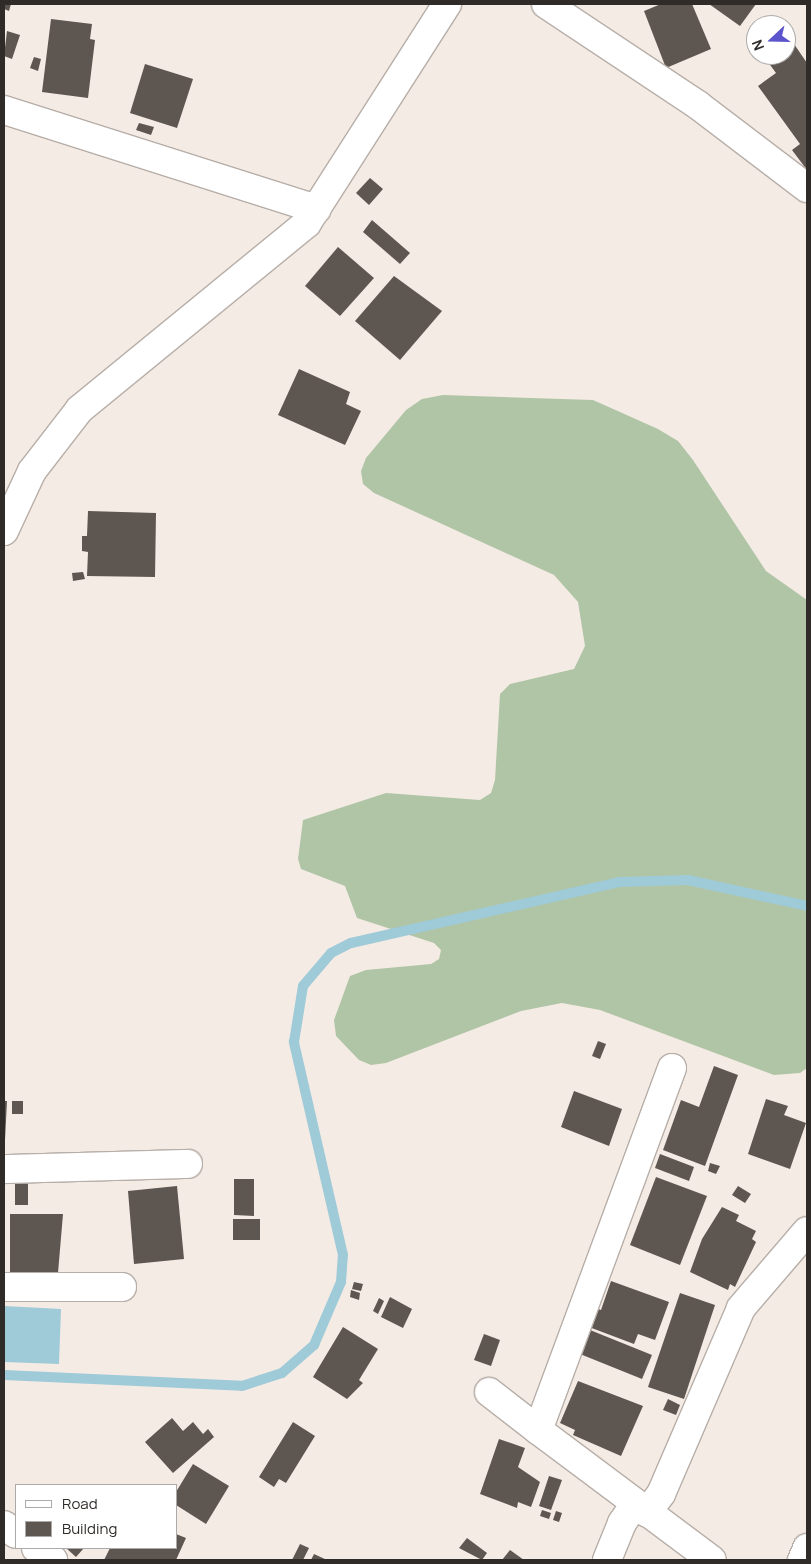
<!DOCTYPE html>
<style>
body{margin:0}
#map{position:relative;width:811px;height:1564px;overflow:hidden;background:#f5ebe5;font-family:Manrope,sans-serif}
div>[style]{position:absolute}
[style*='--x']{left:calc(var(--x)*1px);top:calc(var(--y)*1px);width:calc(var(--w)*1px);rotate:calc(var(--a)*1deg)}
.forest>*{inset:0;background:#b0c5a6}
.water>*{inset:0;background:#9fcad7}
.stream>*{height:10px;margin:-5px;padding:0 5px;transform-origin:5px;border-radius:5px;background:#9fcad7}
.building>*{inset:0;background:#5e5650}
.roads{filter:drop-shadow(1px 0 #b7aea8) drop-shadow(-1px 0 #b7aea8) drop-shadow(0 1px #b7aea8) drop-shadow(0 -1px #b7aea8)}
.minor>*{height:28px;margin:-14px;padding:0 14px;transform-origin:14px;border-radius:14px;background:#fff}
span{translate:-50% -50%;white-space:nowrap;text-align:center;line-height:1.15;-webkit-text-stroke:5px #fff;paint-order:stroke}
.frame{position:absolute;inset:0;border:5px solid #2f2b29;pointer-events:none}
.legend{position:absolute;left:15px;top:1484px;width:162px;height:65px;box-sizing:border-box;background:#fff;border:1px solid #acaaa9;margin:0;padding:6px 9px;list-style:none;font-size:15px;color:#2f2b29}
.legend li{display:flex;align-items:center;gap:10px;height:25px}
.legend b{width:25px;border:1px solid #acaaa9}
.north{position:absolute;left:746px;top:15px;width:50px;height:50px;box-sizing:border-box;background:#fff;border:1px solid #acaaa9;border-radius:50%;rotate:249deg;font-size:14px;font-weight:700;line-height:20px;text-align:center;color:#2f2b29}
.north::after{content:'';display:block;margin:auto;width:18px;height:22px;background:#5b54cc;clip-path:polygon(50% 0,100% 100%,50% 72%,0 100%)}
</style>
<div id="map">
<div class="forest">
<div style="clip-path:polygon(443px 395px,593px 400px,658px 429px,678px 441px,693px 460px,766px 571px,807px 600px,807px 1068px,800px 1073px,774px 1075px,600px 1010px,562px 1003px,521px 1011px,386px 1063px,371px 1065px,359px 1060px,336px 1036px,334px 1020px,350px 976px,366px 970px,431px 964px,439px 959px,441px 950px,434px 943px,357px 918px,345px 886px,301px 869px,298px 859px,303px 820px,386px 793px,480px 800px,491px 793px,495px 780px,500px 694px,510px 684px,574px 669px,585px 646px,578px 602px,554px 575px,374px 493px,363px 484px,361px 471px,366px 458px,406px 410px,422px 399px)"></div>
</div>
<div class="water">
<div style="clip-path:polygon(4px 1306px,61px 1309px,59px 1364px,4px 1362px)"></div>
</div>
<div class="stream">
<div style="--x:4;--y:1375;--w:238;--a:2.6"></div>
<div style="--x:242;--y:1386;--w:42;--a:-18"></div>
<div style="--x:282;--y:1373;--w:43;--a:-41.2"></div>
<div style="--x:314;--y:1345;--w:69;--a:-66.8"></div>
<div style="--x:341;--y:1282;--w:27;--a:-86"></div>
<div style="--x:343;--y:1255;--w:219;--a:-103"></div>
<div style="--x:294;--y:1042;--w:57;--a:-80.9"></div>
<div style="--x:303;--y:986;--w:43;--a:-49.7"></div>
<div style="--x:331;--y:953;--w:22;--a:-27"></div>
<div style="--x:351;--y:943;--w:276;--a:-12.8"></div>
<div style="--x:620;--y:882;--w:68;--a:-1.7"></div>
<div style="--x:688;--y:880;--w:122;--a:12.3"></div>
</div>
<div class="building">
<div style="clip-path:polygon(4px 4px,11px 4px,9px 11px,4px 9px)"></div>
<div style="clip-path:polygon(661px 4px,692px 4px,711px 49px,666px 68px,644px 11px)"></div>
<div style="clip-path:polygon(709px 4px,756px 4px,740px 26px)"></div>
<div style="clip-path:polygon(51px 19px,92px 24px,90px 39px,95px 40px,88px 98px,42px 92px)"></div>
<div style="clip-path:polygon(7px 31px,20px 35px,12px 59px,4px 56px)"></div>
<div style="clip-path:polygon(794px 44px,807px 63px,807px 170px,792px 150px,800px 144px,758px 86px,776px 73px,768px 62px,786px 55px)"></div>
<div style="clip-path:polygon(34px 57px,41px 59px,38px 71px,30px 68px)"></div>
<div style="clip-path:polygon(145px 64px,193px 79px,177px 128px,130px 113px)"></div>
<div style="clip-path:polygon(139px 123px,154px 127px,151px 135px,136px 130px)"></div>
<div style="clip-path:polygon(370px 178px,383px 189px,369px 205px,356px 193px)"></div>
<div style="clip-path:polygon(372px 220px,410px 253px,400px 264px,363px 232px)"></div>
<div style="clip-path:polygon(338px 247px,374px 278px,340px 316px,305px 286px)"></div>
<div style="clip-path:polygon(394px 276px,442px 311px,400px 360px,355px 321px)"></div>
<div style="clip-path:polygon(299px 369px,350px 392px,346px 404px,361px 411px,345px 445px,278px 415px)"></div>
<div style="clip-path:polygon(88px 511px,156px 513px,155px 577px,87px 576px,88px 552px,82px 551px,82px 536px,87px 536px)"></div>
<div style="clip-path:polygon(83px 572px,85px 579px,73px 581px,72px 573px)"></div>
<div style="clip-path:polygon(598px 1041px,606px 1044px,600px 1059px,592px 1056px)"></div>
<div style="clip-path:polygon(714px 1066px,738px 1075px,705px 1166px,663px 1150px,681px 1100px,699px 1107px)"></div>
<div style="clip-path:polygon(574px 1091px,622px 1109px,609px 1146px,561px 1127px)"></div>
<div style="clip-path:polygon(766px 1099px,788px 1106px,784px 1115px,806px 1123px,790px 1169px,748px 1154px)"></div>
<div style="clip-path:polygon(4px 1101px,7px 1101px,5px 1140px,4px 1140px)"></div>
<div style="clip-path:polygon(12px 1101px,23px 1101px,23px 1114px,12px 1114px)"></div>
<div style="clip-path:polygon(660px 1154px,694px 1167px,689px 1181px,655px 1168px)"></div>
<div style="clip-path:polygon(710px 1163px,720px 1166px,716px 1174px,708px 1171px)"></div>
<div style="clip-path:polygon(656px 1177px,707px 1196px,680px 1265px,630px 1245px)"></div>
<div style="clip-path:polygon(234px 1179px,254px 1179px,254px 1216px,234px 1215px)"></div>
<div style="clip-path:polygon(15px 1181px,28px 1181px,28px 1205px,15px 1205px)"></div>
<div style="clip-path:polygon(177px 1186px,184px 1259px,134px 1264px,128px 1191px)"></div>
<div style="clip-path:polygon(738px 1186px,751px 1194px,745px 1203px,732px 1195px)"></div>
<div style="clip-path:polygon(722px 1207px,739px 1215px,736px 1221px,756px 1231px,752px 1239px,756px 1242px,735px 1287px,730px 1284px,728px 1290px,690px 1272px,702px 1239px)"></div>
<div style="clip-path:polygon(10px 1214px,63px 1214px,58px 1273px,10px 1273px)"></div>
<div style="clip-path:polygon(233px 1219px,260px 1219px,260px 1240px,233px 1240px)"></div>
<div style="clip-path:polygon(611px 1281px,669px 1302px,655px 1340px,638px 1334px,634px 1344px,589px 1327px,595px 1308px,601px 1310px)"></div>
<div style="clip-path:polygon(354px 1282px,363px 1284px,361px 1291px,352px 1289px)"></div>
<div style="clip-path:polygon(351px 1290px,360px 1293px,359px 1300px,350px 1297px)"></div>
<div style="clip-path:polygon(680px 1293px,715px 1305px,684px 1399px,648px 1387px)"></div>
<div style="clip-path:polygon(390px 1297px,412px 1309px,403px 1328px,381px 1317px)"></div>
<div style="clip-path:polygon(379px 1298px,384px 1301px,378px 1314px,373px 1311px)"></div>
<div style="clip-path:polygon(343px 1327px,378px 1349px,359px 1380px,363px 1383px,347px 1399px,313px 1377px)"></div>
<div style="clip-path:polygon(590px 1330px,652px 1355px,642px 1379px,580px 1354px)"></div>
<div style="clip-path:polygon(484px 1334px,500px 1340px,491px 1366px,474px 1360px)"></div>
<div style="clip-path:polygon(578px 1381px,643px 1406px,621px 1456px,573px 1435px,575px 1430px,560px 1423px)"></div>
<div style="clip-path:polygon(668px 1399px,680px 1405px,676px 1415px,663px 1410px)"></div>
<div style="clip-path:polygon(172px 1418px,183px 1431px,193px 1422px,203px 1434px,208px 1429px,214px 1437px,173px 1473px,145px 1442px)"></div>
<div style="clip-path:polygon(293px 1422px,315px 1436px,286px 1483px,279px 1479px,274px 1487px,259px 1477px)"></div>
<div style="clip-path:polygon(499px 1439px,525px 1448px,518px 1467px,540px 1482px,531px 1507px,518px 1502px,517px 1508px,480px 1494px)"></div>
<div style="clip-path:polygon(193px 1464px,229px 1486px,206px 1524px,176px 1505px,176px 1492px)"></div>
<div style="clip-path:polygon(549px 1476px,562px 1480px,551px 1510px,539px 1506px)"></div>
<div style="clip-path:polygon(542px 1510px,551px 1513px,549px 1519px,540px 1516px)"></div>
<div style="clip-path:polygon(556px 1511px,562px 1513px,559px 1522px,553px 1520px)"></div>
<div style="clip-path:polygon(176px 1534px,186px 1538px,176px 1560px,104px 1560px,110px 1548px,176px 1548px)"></div>
<div style="clip-path:polygon(467px 1538px,487px 1553px,482px 1560px,459px 1548px)"></div>
<div style="clip-path:polygon(300px 1544px,309px 1548px,303px 1560px,292px 1560px)"></div>
<div style="clip-path:polygon(66px 1548px,84px 1548px,76px 1557px)"></div>
<div style="clip-path:polygon(510px 1550px,524px 1560px,502px 1560px)"></div>
<div style="clip-path:polygon(314px 1554px,327px 1560px,311px 1560px)"></div>
</div>
<div class="roads">
<div class="minor">
<div style="--x:546;--y:4;--w:182;--a:33.6"></div>
<div style="--x:698;--y:105;--w:137;--a:37.3"></div>
<div style="--x:4;--y:110;--w:328;--a:17.6"></div>
<div style="--x:4;--y:531;--w:66;--a:-65"></div>
<div style="--x:32;--y:471;--w:78;--a:-52.3"></div>
<div style="--x:80;--y:409;--w:293;--a:-39.3"></div>
<div style="--x:307;--y:223;--w:260;--a:-57.4"></div>
<div style="--x:672;--y:1068;--w:386;--a:110.3"></div>
<div style="--x:538;--y:1430;--w:217;--a:36.8"></div>
<div style="--x:4;--y:1169;--w:184;--a:-1.6"></div>
<div style="--x:4;--y:1287;--w:118;--a:0"></div>
<div style="--x:489;--y:1392;--w:62;--a:37.8"></div>
<div style="--x:647;--y:1513;--w:24;--a:-54"></div>
<div style="--x:661;--y:1494;--w:202;--a:-66.7"></div>
<div style="--x:741;--y:1308;--w:101;--a:-49.4"></div>
<div style="--x:4;--y:1525;--w:15;--a:37"></div>
<div style="--x:36;--y:1548;--w:21;--a:35"></div>
<div style="--x:607;--y:1560;--w:40;--a:-68"></div>
<div style="--x:622;--y:1523;--w:23;--a:-56"></div>
<div style="--x:802;--y:1560;--w:13;--a:-67"></div>
</div>
</div>
<div class="frame"></div>
<ul class="legend">
<li><b style="height:6px;background:#fff"></b>Road</li>
<li><b style="height:14px;background:#5e5650"></b>Building</li>
</ul>
<div class="north">N</div>
</div>
